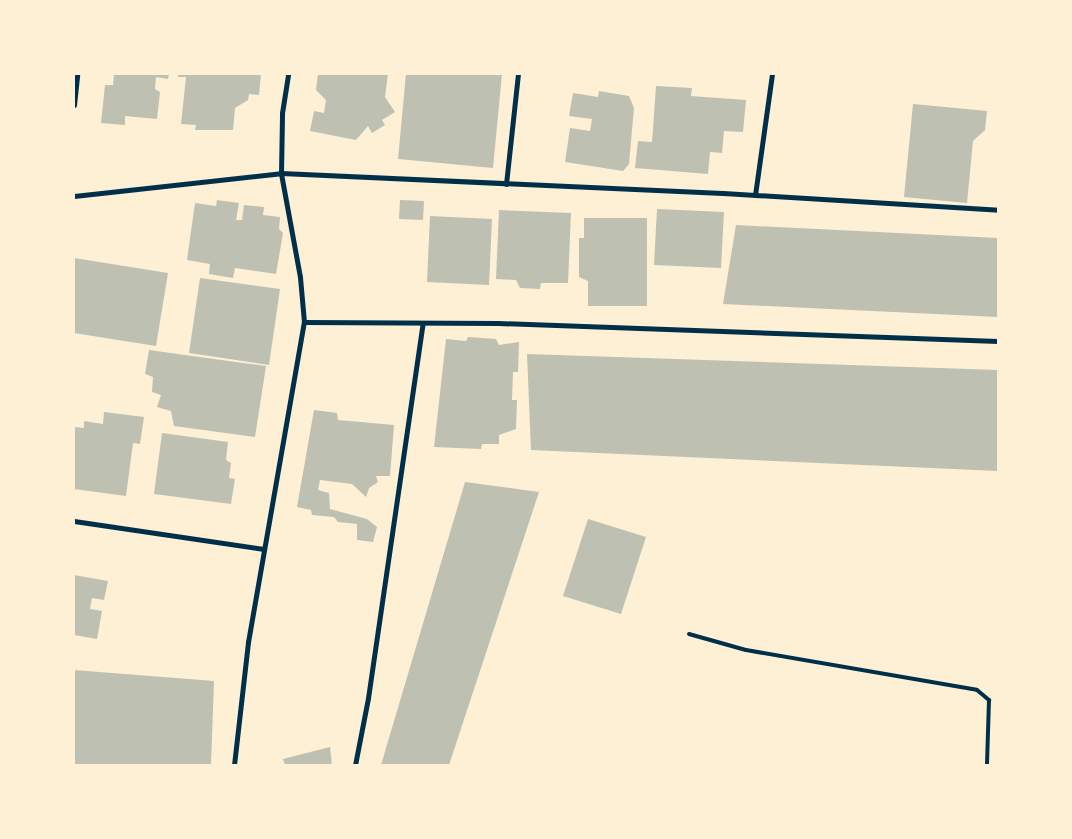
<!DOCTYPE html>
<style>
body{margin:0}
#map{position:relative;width:1072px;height:839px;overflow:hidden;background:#fdf0d5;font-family:Figtree,sans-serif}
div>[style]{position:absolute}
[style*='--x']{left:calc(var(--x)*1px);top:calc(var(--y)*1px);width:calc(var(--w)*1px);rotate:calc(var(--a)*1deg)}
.building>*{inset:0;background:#bec0b2}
.service>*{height:4px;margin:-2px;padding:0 2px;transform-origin:2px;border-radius:2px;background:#003049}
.minor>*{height:5px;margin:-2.5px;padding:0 2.5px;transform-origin:2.5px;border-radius:2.5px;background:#003049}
span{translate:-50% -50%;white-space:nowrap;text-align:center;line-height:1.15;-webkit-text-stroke:5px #fdf0d5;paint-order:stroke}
.frame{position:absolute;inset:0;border:75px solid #fdf0d5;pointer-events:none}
</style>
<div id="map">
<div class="building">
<div style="clip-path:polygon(114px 74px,169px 74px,168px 79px,156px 77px,155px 89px,160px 92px,157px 119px,125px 116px,125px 125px,101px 123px,105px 85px,113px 85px)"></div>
<div style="clip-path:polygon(178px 74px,261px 74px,259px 95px,249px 94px,248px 100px,235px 108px,233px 130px,195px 130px,196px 125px,181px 124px,186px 77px,178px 77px)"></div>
<div style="clip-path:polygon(318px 74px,388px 74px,385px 97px,395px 112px,382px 120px,385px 125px,372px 133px,368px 126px,356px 140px,310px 131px,314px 111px,324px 113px,326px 100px,316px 90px)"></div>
<div style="clip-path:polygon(406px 74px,502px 74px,493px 168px,398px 159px)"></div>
<div style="clip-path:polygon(656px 86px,692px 88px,691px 96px,746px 100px,743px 132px,724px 131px,722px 153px,710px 152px,708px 174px,635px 168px,638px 141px,652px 142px)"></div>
<div style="clip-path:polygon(599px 91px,629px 96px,634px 108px,629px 164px,623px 171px,565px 162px,570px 128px,590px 131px,592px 119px,569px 116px,573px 93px,598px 97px)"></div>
<div style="clip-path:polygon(913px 104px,987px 111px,985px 130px,973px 141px,967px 203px,904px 197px)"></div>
<div style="clip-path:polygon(217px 200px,239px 203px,236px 220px,242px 220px,244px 205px,264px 207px,263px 215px,280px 217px,279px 229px,283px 233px,276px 274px,235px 268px,233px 278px,209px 274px,210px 264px,187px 260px,195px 203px,216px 206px)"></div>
<div style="clip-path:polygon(400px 200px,424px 201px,423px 220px,399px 219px)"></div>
<div style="clip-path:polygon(657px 209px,724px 212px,721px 268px,654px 265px)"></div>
<div style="clip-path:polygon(499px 210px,571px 213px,568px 283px,541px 283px,540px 289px,520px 288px,516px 280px,496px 279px)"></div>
<div style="clip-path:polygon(430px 216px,492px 219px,489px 285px,427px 282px)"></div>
<div style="clip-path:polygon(584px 218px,647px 218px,647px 306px,588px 306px,588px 281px,579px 277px,579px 238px,584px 238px)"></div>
<div style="clip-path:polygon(736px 225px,998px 238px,998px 317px,723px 304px)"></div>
<div style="clip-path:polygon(74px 258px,168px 273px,156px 346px,74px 333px)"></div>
<div style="clip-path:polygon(200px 278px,280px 289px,269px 365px,189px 353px)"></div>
<div style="clip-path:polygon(468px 337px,496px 339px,499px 345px,519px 342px,518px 372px,513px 372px,512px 400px,517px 400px,516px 429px,499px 435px,499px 444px,482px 444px,481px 449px,434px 447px,446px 339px,466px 341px)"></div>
<div style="clip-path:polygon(149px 350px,266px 366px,255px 437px,174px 426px,171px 411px,157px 407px,161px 395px,152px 392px,153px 377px,145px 374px)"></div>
<div style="clip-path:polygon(527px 354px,998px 370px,998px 471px,531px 450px)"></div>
<div style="clip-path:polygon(314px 410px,337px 413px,338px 420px,394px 425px,390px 476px,376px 476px,378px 482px,369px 488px,366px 497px,352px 484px,320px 480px,318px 490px,329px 493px,330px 509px,367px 519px,377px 527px,373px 542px,357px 540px,357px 524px,338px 522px,334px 517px,312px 515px,311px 510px,297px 507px)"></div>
<div style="clip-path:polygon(104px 412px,144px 417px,140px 444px,133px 443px,126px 496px,74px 489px,74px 427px,84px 428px,84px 421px,103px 424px)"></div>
<div style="clip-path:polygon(162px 433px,228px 442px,226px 460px,231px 463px,229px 478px,235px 479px,231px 504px,154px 494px)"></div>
<div style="clip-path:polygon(465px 482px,539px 492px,449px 765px,381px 765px)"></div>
<div style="clip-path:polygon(588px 519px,646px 537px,621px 614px,563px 596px)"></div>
<div style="clip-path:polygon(74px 575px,108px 581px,104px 600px,92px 598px,90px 609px,102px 611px,97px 639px,74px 635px)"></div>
<div style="clip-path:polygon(74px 670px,214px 681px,211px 765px,74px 765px)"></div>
<div style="clip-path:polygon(330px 747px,332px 765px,285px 765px,283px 759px)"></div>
</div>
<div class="service">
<div style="--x:689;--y:634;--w:59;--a:15.7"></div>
<div style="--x:746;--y:650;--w:234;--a:9.8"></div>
<div style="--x:977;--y:690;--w:16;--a:40"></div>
<div style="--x:989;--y:700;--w:65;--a:91.8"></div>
</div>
<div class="minor">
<div style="--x:74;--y:105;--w:31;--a:-84"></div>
<div style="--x:506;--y:184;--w:111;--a:-83.8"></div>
<div style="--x:755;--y:195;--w:122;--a:-82"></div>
<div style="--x:74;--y:196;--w:208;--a:-6.3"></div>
<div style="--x:281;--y:173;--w:442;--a:2.6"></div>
<div style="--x:723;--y:193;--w:276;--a:3.5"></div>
<div style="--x:304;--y:322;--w:194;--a:0.3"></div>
<div style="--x:498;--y:323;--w:500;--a:2.06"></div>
<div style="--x:74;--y:521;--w:192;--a:8.4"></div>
<div style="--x:234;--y:765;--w:124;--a:-83.5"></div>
<div style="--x:248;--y:642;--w:325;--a:-80.1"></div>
<div style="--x:304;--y:322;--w:45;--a:-95.1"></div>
<div style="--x:300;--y:277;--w:106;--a:-100.4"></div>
<div style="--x:281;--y:173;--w:60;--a:-89"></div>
<div style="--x:282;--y:113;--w:39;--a:-81"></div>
<div style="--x:355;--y:765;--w:68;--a:-79"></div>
<div style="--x:368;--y:698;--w:379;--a:-81.7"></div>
</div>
<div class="frame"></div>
</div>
